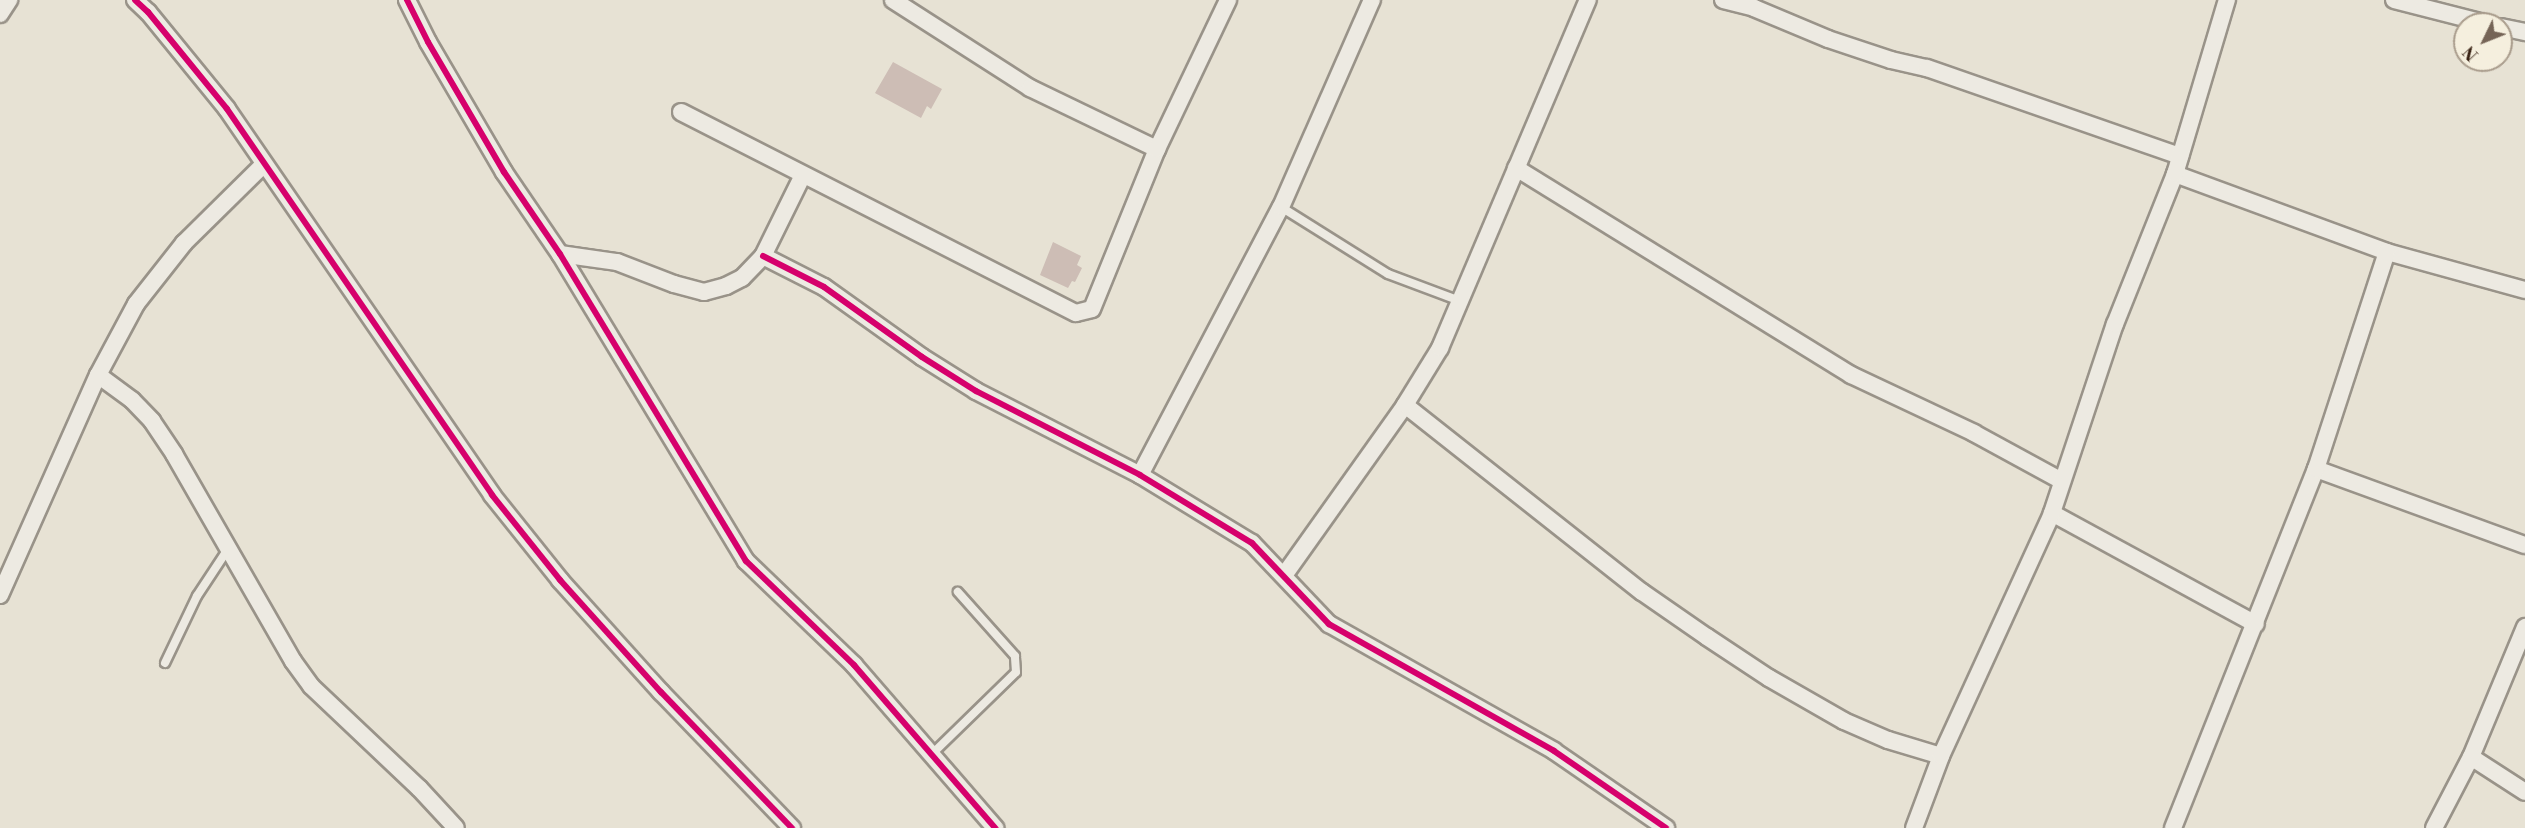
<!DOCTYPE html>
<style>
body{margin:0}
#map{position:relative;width:2525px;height:828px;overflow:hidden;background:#e7e2d4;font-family:"Libre Bodoni",serif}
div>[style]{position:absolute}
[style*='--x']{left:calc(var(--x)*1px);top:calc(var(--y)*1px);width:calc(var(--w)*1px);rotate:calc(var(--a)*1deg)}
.building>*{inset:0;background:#cdbdb5}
.roads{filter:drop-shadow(2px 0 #999389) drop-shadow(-2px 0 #999389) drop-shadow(0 2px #999389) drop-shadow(0 -2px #999389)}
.lane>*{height:8px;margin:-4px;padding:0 4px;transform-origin:4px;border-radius:4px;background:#edeae2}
.street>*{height:16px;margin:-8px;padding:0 8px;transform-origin:8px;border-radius:8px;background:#edeae2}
.cycleway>*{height:6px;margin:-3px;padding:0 3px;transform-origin:3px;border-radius:3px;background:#d6006c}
span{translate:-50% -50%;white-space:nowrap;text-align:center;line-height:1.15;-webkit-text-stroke:6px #f5efde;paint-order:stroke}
.north{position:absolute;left:2453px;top:12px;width:60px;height:60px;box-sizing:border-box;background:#f5efde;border:2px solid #a99c8c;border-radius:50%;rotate:227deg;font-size:16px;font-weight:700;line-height:24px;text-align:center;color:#372012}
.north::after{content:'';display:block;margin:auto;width:21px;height:27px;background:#756456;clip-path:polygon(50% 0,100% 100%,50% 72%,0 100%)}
</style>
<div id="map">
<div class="building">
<div style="clip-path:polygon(893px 62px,942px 89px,931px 109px,927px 106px,921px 118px,875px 93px)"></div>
<div style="clip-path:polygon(1053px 242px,1081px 256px,1077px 265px,1082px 268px,1075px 282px,1072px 281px,1068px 288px,1040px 275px)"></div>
</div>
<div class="roads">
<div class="lane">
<div style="--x:1281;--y:207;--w:126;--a:32.1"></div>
<div style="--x:1388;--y:274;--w:77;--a:20.6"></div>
<div style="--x:165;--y:663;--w:74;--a:-64.5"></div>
<div style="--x:197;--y:596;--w:56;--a:-56.6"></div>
<div style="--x:932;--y:754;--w:117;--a:-44.3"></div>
<div style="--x:1016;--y:672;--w:16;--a:-94"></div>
<div style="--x:1015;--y:656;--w:86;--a:-131.7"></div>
</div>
<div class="street">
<div style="--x:135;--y:0;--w:18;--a:43"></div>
<div style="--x:148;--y:12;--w:125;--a:50.8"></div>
<div style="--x:227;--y:109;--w:468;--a:55.5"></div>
<div style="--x:492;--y:495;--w:109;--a:51.3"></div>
<div style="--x:560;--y:580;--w:151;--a:48"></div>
<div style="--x:661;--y:692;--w:189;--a:46.1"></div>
<div style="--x:407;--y:0;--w:47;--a:63.4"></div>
<div style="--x:428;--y:42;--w:151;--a:59.7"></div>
<div style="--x:504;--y:172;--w:99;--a:55.7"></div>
<div style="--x:560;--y:254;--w:359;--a:58.8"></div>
<div style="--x:746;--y:561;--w:150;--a:43.9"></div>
<div style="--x:854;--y:665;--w:216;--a:49.1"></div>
<div style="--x:893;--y:0;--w:163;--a:32.7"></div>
<div style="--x:1030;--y:88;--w:141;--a:25.7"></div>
<div style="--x:1723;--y:0;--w:32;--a:14"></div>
<div style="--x:1754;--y:8;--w:80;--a:22.7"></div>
<div style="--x:1828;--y:39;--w:66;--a:18.4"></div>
<div style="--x:1891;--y:60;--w:37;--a:13"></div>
<div style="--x:1927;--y:68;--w:268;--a:19.2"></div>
<div style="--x:2394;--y:0;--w:97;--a:14.3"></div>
<div style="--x:0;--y:14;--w:17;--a:-57"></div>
<div style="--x:2501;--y:27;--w:25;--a:12"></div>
<div style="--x:681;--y:112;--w:443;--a:27"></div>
<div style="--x:1076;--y:313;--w:16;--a:-14"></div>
<div style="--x:1092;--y:309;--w:173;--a:-67.9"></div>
<div style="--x:1157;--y:149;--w:165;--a:-64.5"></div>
<div style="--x:1516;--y:168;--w:394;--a:31.7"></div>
<div style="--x:1851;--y:375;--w:136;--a:25.2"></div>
<div style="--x:1974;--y:433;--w:100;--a:28.6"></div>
<div style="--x:2175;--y:174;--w:226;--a:20.2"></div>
<div style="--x:2387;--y:252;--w:143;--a:15.4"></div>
<div style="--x:560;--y:254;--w:58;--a:8"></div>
<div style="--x:617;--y:262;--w:61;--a:21.1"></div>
<div style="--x:674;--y:284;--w:31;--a:15"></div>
<div style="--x:704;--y:292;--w:23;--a:-15"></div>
<div style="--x:726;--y:286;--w:18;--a:-27"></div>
<div style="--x:742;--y:278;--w:30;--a:-46"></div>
<div style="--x:763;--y:256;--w:90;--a:-63.7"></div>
<div style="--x:763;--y:256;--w:68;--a:26.9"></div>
<div style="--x:824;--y:287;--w:120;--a:35.5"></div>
<div style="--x:922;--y:357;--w:64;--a:32.2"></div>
<div style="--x:976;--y:391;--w:184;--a:27.1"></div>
<div style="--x:1140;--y:475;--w:131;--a:31.3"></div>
<div style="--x:1252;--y:543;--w:112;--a:46.5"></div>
<div style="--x:1329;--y:624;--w:258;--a:29.4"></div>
<div style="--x:1554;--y:751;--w:136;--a:34.5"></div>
<div style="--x:98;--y:375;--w:42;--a:36.3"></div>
<div style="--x:132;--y:400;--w:29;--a:46"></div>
<div style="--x:152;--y:421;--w:40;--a:56"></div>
<div style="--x:174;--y:454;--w:239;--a:60.1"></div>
<div style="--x:293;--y:661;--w:31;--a:54"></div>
<div style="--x:311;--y:686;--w:149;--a:43.4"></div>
<div style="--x:419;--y:788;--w:54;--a:47.2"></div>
<div style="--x:1405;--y:405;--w:302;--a:38.3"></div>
<div style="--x:1642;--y:592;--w:79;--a:34.7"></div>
<div style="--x:1707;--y:637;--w:74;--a:33.5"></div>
<div style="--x:1769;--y:678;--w:86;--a:29.8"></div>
<div style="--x:1844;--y:721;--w:48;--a:23.4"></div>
<div style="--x:1888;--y:740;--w:55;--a:16.8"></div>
<div style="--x:2316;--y:469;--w:222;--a:20"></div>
<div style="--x:1140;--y:475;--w:303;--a:-62.3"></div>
<div style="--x:1281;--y:207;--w:226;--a:-66.3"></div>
<div style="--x:2052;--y:513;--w:232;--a:28.6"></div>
<div style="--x:1285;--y:574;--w:207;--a:-54.6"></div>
<div style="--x:1405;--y:405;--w:67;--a:-58.4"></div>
<div style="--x:1440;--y:348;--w:378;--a:-67"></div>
<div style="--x:0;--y:595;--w:241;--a:-66"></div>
<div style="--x:98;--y:375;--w:81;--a:-61.8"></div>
<div style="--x:136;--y:304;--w:78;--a:-51.8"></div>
<div style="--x:184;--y:243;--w:112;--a:-44.6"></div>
<div style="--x:2471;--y:757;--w:64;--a:32.9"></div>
<div style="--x:1914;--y:828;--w:77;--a:-69.4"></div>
<div style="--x:1941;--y:756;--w:267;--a:-65.4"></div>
<div style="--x:2052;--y:513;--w:199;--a:-71.6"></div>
<div style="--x:2115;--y:324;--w:162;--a:-68.2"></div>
<div style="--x:2175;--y:174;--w:182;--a:-73.4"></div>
<div style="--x:2173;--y:828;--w:386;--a:-68.3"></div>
<div style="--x:2316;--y:469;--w:228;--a:-71.9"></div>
<div style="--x:2434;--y:828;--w:80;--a:-62.5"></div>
<div style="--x:2471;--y:757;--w:141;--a:-67.4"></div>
</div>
</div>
<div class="cycleway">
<div style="--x:135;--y:0;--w:18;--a:43"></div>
<div style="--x:148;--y:12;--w:125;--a:50.8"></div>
<div style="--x:227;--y:109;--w:468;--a:55.5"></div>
<div style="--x:492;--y:495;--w:109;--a:51.3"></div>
<div style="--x:560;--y:580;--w:151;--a:48"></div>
<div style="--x:661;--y:692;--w:189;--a:46.1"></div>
<div style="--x:407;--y:0;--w:47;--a:63.4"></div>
<div style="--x:428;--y:42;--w:151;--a:59.7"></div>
<div style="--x:504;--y:172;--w:99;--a:55.7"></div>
<div style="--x:560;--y:254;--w:359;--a:58.8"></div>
<div style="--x:746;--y:561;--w:150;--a:43.9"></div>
<div style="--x:854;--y:665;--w:216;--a:49.1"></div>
<div style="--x:763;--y:256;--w:68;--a:26.9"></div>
<div style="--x:824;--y:287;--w:120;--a:35.5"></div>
<div style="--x:922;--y:357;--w:64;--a:32.2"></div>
<div style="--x:976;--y:391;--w:184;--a:27.1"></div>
<div style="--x:1140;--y:475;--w:131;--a:31.3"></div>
<div style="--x:1252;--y:543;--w:112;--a:46.5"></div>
<div style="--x:1329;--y:624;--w:258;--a:29.4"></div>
<div style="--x:1554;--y:751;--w:136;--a:34.5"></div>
</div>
<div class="north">N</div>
</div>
